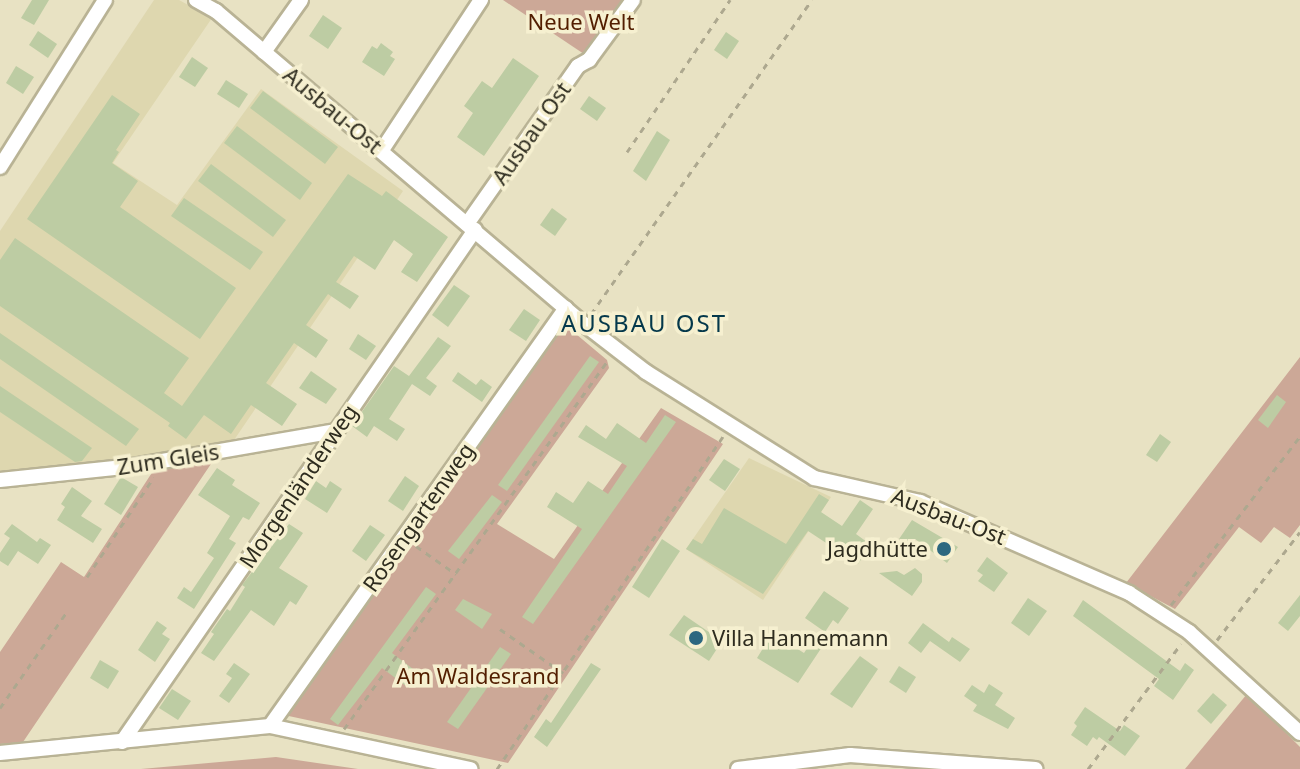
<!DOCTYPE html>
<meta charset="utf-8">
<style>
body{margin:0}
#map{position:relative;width:1300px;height:769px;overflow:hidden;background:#e8e2c3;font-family:"Noto Sans",sans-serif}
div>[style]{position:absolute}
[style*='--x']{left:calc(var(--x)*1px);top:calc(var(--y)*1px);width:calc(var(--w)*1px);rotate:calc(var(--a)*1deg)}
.built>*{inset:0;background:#ded7af}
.green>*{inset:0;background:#cca897}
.building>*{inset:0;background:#bdcca3}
.path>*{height:3px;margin-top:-1.5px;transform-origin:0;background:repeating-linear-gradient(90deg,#ada88f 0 6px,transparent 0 12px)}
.roads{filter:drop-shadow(2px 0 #b9b395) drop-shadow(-2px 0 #b9b395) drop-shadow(0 2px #b9b395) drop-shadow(0 -2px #b9b395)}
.minor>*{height:14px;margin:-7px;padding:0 7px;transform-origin:7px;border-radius:7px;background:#fff}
.dots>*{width:22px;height:22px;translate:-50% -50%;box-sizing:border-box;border:4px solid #f6f0d0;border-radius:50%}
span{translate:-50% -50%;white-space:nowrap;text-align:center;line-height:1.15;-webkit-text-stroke:7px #f6f0d0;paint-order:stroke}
.park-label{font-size:22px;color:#521e00}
.street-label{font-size:22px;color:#2e2c1f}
.poi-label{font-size:22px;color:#2e2c1f}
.right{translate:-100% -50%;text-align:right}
.left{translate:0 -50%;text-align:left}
.neighbourhood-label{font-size:24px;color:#04384b;letter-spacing:2px}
</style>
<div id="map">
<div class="built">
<div style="clip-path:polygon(154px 0,179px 0,212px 18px,113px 163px,177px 205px,261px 89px,403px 191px,232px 443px,79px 469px,0 476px,0 231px)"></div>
<div style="clip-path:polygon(749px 458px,831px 497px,763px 600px,686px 549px)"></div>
</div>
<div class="green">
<div style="clip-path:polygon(503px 0,625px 0,587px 56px)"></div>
<div style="clip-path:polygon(564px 324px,607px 360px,609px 368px,497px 524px,554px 559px,661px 408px,723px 444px,508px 763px,284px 715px)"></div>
<div style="clip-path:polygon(1300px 357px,1300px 525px,1290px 538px,1274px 527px,1261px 543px,1239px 527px,1175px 609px,1126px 583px)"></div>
<div style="clip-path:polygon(215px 458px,23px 742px,0 744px,0 652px,61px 562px,84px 577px,155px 468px)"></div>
<div style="clip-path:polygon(1247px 694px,1300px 747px,1300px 769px,1185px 769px)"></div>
<div style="clip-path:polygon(276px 757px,358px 769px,141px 769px)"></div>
</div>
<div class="building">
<div style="clip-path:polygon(32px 0,49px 0,34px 25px,21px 18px)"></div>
<div style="clip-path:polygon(323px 15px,342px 28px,328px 49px,309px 36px)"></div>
<div style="clip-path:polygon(38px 31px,57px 44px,48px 58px,29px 45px)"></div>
<div style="clip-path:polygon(726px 32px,739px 41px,727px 59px,714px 50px)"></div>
<div style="clip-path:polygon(381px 43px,393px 52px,390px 56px,395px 59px,384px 76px,362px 62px,372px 46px,377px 49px)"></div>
<div style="clip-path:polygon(192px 57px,208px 68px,195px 87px,179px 77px)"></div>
<div style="clip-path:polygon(513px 58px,539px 76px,484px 156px,457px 137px,473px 113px,464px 106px,482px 81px,492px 88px)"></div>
<div style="clip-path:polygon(16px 66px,34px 77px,23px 94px,6px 83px)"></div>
<div style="clip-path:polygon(226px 80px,248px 94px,239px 108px,217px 94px)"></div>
<div style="clip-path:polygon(263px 91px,338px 147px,325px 164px,250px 108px)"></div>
<div style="clip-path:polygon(112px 95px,140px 114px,116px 150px,119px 152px,112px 163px,138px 181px,120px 207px,236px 288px,200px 339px,27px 219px)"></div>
<div style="clip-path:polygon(589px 96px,606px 108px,597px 121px,580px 109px)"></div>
<div style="clip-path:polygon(237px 126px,312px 183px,300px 200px,224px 143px)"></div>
<div style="clip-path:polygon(657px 131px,670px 140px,646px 181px,633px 171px)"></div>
<div style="clip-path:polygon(211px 164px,286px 220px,273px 237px,198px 181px)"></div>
<div style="clip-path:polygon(348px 174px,382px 196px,386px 191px,448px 237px,417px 282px,401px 272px,413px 254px,394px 240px,375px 270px,354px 256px,336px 282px,359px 296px,350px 309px,328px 294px,306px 325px,328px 340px,316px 358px,294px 343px,266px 383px,297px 404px,282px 426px,251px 405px,231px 434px,204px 415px,186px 439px,168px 426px,170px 423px,0 306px,0 260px,15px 238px,189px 358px,164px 393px,182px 406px)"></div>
<div style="clip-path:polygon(184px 198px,263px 252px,250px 270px,171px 216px)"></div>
<div style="clip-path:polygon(552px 208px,567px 219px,555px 236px,540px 225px)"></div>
<div style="clip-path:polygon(454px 285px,470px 296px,448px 327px,432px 315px)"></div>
<div style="clip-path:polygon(524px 309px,540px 320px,526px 341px,509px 330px)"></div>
<div style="clip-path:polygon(0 333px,139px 429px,126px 446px,0 359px)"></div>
<div style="clip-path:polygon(358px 334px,376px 346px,366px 360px,349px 349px)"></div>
<div style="clip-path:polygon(438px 337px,451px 346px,426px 378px,437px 386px,430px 396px,412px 384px,389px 419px,405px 429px,397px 441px,374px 426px,367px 437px,352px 426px,394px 366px,409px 376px)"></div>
<div style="clip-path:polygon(590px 356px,599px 362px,507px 491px,498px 485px)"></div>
<div style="clip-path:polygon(311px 371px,337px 389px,326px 404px,299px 388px)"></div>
<div style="clip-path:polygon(458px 372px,476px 385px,481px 379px,492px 387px,482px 402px,452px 381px)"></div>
<div style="clip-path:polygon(0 386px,92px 448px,82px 461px,75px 462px,0 412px)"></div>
<div style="clip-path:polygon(1277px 395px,1286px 402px,1268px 428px,1258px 420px)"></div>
<div style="clip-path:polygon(665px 415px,676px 422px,533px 624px,522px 617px,582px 529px,547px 507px,556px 492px,573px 503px,588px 481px,608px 494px,627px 466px,578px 437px,586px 425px,606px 439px,617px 423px,646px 443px)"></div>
<div style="clip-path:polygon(1160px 434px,1171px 442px,1157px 462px,1146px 455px)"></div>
<div style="clip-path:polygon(724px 459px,740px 469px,725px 491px,709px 480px)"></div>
<div style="clip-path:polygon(217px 468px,235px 480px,232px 485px,260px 503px,249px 520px,243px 517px,229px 539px,236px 543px,194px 609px,177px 598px,184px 587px,191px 592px,214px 558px,207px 553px,230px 516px,198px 495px)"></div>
<div style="clip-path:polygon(405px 476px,419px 486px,403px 511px,388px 501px)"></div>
<div style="clip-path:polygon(121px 477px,138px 487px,121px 515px,104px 504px)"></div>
<div style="clip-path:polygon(316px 481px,326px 488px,330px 481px,342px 489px,327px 513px,305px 499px)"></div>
<div style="clip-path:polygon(72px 487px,92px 501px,81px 516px,102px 529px,93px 543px,57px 520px,65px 507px,61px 504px)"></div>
<div style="clip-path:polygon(819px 494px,829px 500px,821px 512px,842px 526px,860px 500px,873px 509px,856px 534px,871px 545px,858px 564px,808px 531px,763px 594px,686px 549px,693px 539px,702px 544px,724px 508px,786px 544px)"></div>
<div style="clip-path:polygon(492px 495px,502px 502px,459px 559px,448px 551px)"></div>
<div style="clip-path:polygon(912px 520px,958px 547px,947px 563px,915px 539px,910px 546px,899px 539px)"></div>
<div style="clip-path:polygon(12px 524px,37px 542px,40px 538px,51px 545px,38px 564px,18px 551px,8px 566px,0 561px,0 553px,10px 538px,4px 534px)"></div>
<div style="clip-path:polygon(289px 524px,303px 533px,279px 568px,308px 586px,296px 605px,290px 601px,274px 626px,251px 610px,214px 661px,201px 653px,214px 634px,211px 632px,227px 609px,230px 611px,245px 587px,242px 585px)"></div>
<div style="clip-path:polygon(370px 525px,385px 535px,366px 561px,352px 551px)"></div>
<div style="clip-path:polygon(662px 539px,680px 551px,649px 598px,632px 587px)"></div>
<div style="clip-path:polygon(987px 557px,1008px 573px,994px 592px,978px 581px,983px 575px,977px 571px)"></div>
<div style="clip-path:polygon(915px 568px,922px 574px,922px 582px,912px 596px,879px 573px,897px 571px,904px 575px)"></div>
<div style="clip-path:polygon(426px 587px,436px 594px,392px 653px,417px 672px,406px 686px,382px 668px,338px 725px,330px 719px)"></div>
<div style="clip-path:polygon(824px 591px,849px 608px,838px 624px,833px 620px,825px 632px,805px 618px)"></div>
<div style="clip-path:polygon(1300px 595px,1300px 616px,1288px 631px,1278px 623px)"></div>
<div style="clip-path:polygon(1028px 598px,1047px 611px,1029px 636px,1011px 623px)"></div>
<div style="clip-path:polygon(463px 599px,492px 614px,482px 629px,455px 610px)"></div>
<div style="clip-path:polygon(1083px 600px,1180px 671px,1185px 663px,1194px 670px,1173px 700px,1154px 686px,1159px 679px,1073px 616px)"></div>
<div style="clip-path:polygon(684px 615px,722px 641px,709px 661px,669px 635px)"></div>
<div style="clip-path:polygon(157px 621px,167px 628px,162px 634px,170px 639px,155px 662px,138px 650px)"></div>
<div style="clip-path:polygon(923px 623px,949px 642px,952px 637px,970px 649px,960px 662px,930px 641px,921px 653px,908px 643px)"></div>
<div style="clip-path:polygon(780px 638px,804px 653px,812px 641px,822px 647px,798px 683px,757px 658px,767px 642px,774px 646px)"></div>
<div style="clip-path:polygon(500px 647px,511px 654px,458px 729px,447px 722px)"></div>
<div style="clip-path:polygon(860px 656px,878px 669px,852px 708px,830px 694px)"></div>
<div style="clip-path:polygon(100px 660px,119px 671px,108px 689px,90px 678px)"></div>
<div style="clip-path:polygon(234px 663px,250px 674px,229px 703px,219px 696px,232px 678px,226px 674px)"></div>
<div style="clip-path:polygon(591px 663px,601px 669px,547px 747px,534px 737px,546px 719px,551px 723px)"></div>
<div style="clip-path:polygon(899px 666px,916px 677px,906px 693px,889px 682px)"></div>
<div style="clip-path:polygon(989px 684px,1003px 693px,995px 705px,1015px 718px,1008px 729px,973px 711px,977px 705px,964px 696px,972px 685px,984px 693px)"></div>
<div style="clip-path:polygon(172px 689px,191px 701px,178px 720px,159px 708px)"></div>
<div style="clip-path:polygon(1213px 693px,1227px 705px,1211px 724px,1197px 711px)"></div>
<div style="clip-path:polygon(1085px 707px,1120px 731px,1124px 725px,1140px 736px,1125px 756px,1099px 737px,1097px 740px,1093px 737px,1087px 746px,1071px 735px,1077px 726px,1074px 723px)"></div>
</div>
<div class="path">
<div style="--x:627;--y:152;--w:184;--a:-55.9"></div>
<div style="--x:591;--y:314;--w:384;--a:-54.9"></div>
<div style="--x:416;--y:546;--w:49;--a:35"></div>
<div style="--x:87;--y:577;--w:120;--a:-56.2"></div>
<div style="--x:1171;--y:605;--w:213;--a:-52.6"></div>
<div style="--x:500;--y:629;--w:77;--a:34.9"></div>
<div style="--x:1217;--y:640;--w:136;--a:-52.5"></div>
<div style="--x:0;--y:708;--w:116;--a:-55.2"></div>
<div style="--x:344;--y:729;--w:452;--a:-54.4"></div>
<div style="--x:497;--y:769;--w:402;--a:-55.8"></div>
<div style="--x:1088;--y:769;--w:156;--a:-53.4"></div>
</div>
<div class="roads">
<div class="minor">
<div style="--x:196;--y:0;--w:23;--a:29"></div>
<div style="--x:216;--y:11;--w:483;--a:40.4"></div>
<div style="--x:584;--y:324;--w:78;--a:37.7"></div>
<div style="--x:646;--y:372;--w:199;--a:32.2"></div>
<div style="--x:814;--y:478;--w:109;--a:12.8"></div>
<div style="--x:920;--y:502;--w:228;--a:23.5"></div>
<div style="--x:1129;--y:593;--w:72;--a:33"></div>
<div style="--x:1189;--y:632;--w:150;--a:42.3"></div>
<div style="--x:264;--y:52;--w:64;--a:-54.6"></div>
<div style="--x:382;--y:150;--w:180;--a:-56.6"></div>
<div style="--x:0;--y:167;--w:197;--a:-57.8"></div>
<div style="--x:467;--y:224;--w:193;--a:-54.9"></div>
<div style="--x:578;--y:66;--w:13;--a:-29"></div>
<div style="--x:589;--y:60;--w:74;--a:-53.7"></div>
<div style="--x:0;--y:480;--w:134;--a:-6"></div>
<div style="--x:133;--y:466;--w:205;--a:-9.8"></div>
<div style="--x:270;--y:726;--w:512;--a:-54.7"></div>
<div style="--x:122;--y:742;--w:622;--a:-55.42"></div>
<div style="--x:0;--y:753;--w:271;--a:-5.7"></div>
<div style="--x:270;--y:726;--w:205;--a:12.1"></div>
<div style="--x:738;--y:769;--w:113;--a:-7.1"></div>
<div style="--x:850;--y:755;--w:186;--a:4.3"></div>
</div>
</div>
<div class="dots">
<div style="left:944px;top:549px;background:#2d6880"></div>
<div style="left:696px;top:638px;background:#2d6880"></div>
</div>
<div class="park-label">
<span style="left:581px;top:22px">Neue Welt</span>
<span style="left:478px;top:676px">Am Waldesrand</span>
</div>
<div class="street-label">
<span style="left:333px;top:110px;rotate:40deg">Ausbau-Ost</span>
<span style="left:531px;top:133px;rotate:-55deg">Ausbau Ost</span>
<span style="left:168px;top:459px;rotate:-9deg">Zum Gleis</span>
<span style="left:298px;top:486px;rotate:-56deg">Morgenländerweg</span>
<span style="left:949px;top:516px;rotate:21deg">Ausbau-Ost</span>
<span style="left:418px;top:517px;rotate:-55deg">Rosengartenweg</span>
</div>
<div class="poi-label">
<span class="right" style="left:928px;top:549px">Jagdhütte</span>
<span class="left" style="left:712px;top:638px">Villa Hannemann</span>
</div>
<div class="neighbourhood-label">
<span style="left:644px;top:323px">AUSBAU OST</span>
</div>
</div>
